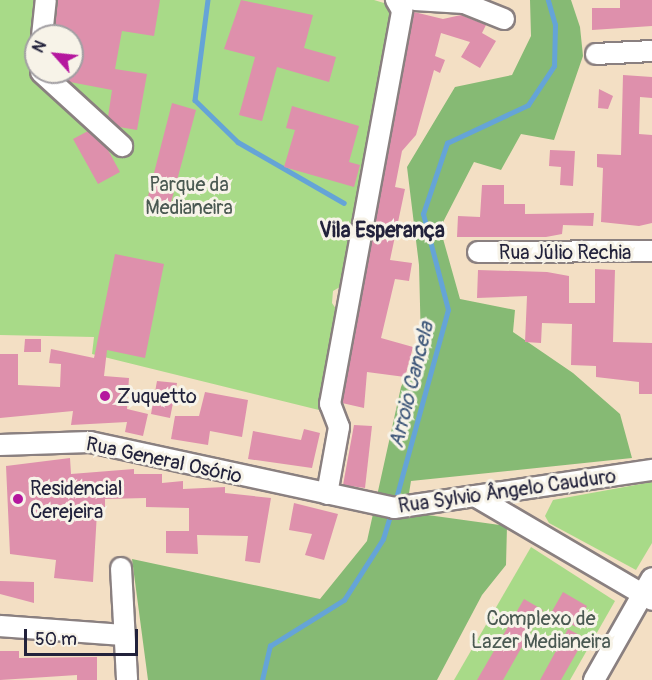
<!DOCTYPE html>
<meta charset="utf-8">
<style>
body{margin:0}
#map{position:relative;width:652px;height:680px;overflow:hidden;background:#f3dfc4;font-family:Pangolin,sans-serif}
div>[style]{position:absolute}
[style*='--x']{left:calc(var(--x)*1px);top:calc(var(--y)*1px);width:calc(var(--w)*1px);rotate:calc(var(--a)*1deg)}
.green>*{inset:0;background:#a8da88}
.forest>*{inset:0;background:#86ba74}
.stream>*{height:4.5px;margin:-2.25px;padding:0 2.25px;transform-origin:2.25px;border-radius:2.25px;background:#65a4d7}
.building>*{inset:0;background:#de90ac}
.roads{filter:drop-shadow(2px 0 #8a8080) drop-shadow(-2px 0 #8a8080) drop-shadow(0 2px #8a8080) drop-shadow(0 -2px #8a8080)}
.minor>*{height:20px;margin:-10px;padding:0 10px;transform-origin:10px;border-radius:10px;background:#fff}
.dots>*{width:16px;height:16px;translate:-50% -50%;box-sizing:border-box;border:3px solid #f7f3e8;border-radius:50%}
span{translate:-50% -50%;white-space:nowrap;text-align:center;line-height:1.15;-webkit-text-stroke:6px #f7f3e8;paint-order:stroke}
.park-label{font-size:20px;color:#4a5952}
.street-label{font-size:20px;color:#22223b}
.poi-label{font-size:20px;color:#22223b}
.left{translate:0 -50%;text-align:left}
.neighbourhood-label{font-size:21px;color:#22223b;font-weight:700}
.water-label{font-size:21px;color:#3d5679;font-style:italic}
.north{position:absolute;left:24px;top:24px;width:60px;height:60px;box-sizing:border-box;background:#f7f3e8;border:2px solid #a29fa3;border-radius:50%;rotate:297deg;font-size:16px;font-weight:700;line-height:24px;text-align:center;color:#22223b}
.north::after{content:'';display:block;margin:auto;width:21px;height:27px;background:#b5179e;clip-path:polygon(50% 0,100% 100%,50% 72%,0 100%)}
.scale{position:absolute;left:24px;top:629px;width:114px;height:27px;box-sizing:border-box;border:3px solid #22223b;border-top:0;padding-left:8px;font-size:18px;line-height:21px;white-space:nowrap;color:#22223b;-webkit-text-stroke:4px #f7f3e8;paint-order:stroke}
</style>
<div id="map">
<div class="green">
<div style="clip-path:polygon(evenodd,0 0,374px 0,397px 7px,345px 284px,333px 291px,332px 303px,338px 312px,319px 410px,92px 354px,94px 337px,0 335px,0 0,36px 36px,72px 36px,72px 72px,36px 72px,36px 36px)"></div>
<div style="clip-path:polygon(652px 482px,652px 543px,636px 570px,549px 523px,545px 516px,553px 500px)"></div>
<div style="clip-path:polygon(531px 547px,615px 601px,570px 680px,454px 680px)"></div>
</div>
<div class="forest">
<div style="clip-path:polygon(530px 0,571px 0,580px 27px,583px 56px,554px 140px,521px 134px,501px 170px,474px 162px,440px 228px,460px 299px,515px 310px,513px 332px,573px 373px,620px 414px,632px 458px,411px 481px,406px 512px,507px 526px,506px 565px,482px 595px,437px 680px,148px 680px,132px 559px,320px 599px,367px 541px,401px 387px,421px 344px,419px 265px,407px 167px,455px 87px,512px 75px,531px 36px)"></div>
</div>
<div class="stream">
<div style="--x:208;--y:0;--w:101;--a:97.4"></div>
<div style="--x:195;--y:100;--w:60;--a:44.3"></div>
<div style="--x:238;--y:142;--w:122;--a:29.9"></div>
<div style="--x:395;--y:502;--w:199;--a:-74.6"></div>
<div style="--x:448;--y:310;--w:99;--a:-104.6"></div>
<div style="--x:423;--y:214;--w:75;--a:-71.3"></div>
<div style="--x:447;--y:143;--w:89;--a:-25.1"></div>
<div style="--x:528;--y:105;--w:47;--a:-56.3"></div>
<div style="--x:554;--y:66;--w:41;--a:-88.6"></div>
<div style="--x:555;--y:25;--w:26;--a:-106"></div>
<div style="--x:262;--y:680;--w:35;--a:-77"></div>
<div style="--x:270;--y:646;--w:87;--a:-31.9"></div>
<div style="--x:344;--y:600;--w:72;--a:-57.4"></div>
<div style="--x:383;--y:539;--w:27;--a:-73"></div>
</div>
<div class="building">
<div style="clip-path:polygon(58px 0,160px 0,154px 36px,122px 31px,115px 69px,147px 74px,137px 130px,119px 127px,108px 117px,112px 90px,70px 82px,59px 72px,72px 72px,72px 36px,54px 36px)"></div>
<div style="clip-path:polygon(241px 0,313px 15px,304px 48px,336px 57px,329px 82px,277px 67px,262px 121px,239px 115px,255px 57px,224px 49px)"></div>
<div style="clip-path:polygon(620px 0,652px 0,652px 26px,592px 30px,592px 8px,620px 8px)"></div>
<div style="clip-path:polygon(414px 12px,443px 19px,461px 15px,486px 25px,482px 33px,496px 41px,480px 68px,461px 57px,470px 42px,441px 33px,435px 56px,445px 60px,440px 73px,434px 70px,416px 135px,402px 151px,395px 187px,405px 189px,390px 260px,412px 263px,409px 281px,395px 279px,381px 338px,413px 347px,405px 377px,367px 372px,364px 408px,342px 403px)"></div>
<div style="clip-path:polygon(623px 75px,652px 77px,652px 98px,640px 97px,639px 134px,652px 135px,652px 223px,639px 226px,601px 222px,603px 168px,597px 167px,597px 154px,621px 155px)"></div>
<div style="clip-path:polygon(599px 89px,613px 96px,608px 109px,598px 108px)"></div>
<div style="clip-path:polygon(172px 103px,196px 110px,169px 210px,146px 204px)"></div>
<div style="clip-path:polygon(292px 106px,359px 126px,349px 162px,360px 165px,354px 187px,284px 167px,295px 130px,286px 128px)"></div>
<div style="clip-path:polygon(88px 131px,108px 150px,120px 172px,98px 184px,73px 139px)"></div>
<div style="clip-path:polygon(550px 150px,575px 151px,573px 186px,560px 185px,561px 167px,549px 166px)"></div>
<div style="clip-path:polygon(482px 185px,504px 185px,504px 204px,525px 204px,525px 214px,594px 213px,593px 226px,563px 225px,562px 234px,546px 237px,457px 237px,458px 216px,480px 217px)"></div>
<div style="clip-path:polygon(115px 254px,164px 264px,145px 358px,107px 350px,104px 376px,129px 378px,127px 409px,148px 414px,143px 436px,125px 432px,127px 422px,71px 425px,73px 411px,0 418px,0 354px,18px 354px,18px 385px,60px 387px,61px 364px,49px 363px,51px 349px,94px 358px)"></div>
<div style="clip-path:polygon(595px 269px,615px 270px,613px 342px,652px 343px,652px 394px,639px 394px,639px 382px,596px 377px,596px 366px,571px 365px,572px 324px,542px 323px,541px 343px,525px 342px,527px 296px,477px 298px,478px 270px,547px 272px,569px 276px,569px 303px,595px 303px)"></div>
<div style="clip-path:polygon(25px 339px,41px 339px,41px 352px,24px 352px)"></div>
<div style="clip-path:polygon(157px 381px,177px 383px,170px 418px,151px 414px)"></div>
<div style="clip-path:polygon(205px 392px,248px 400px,242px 437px,210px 431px,208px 445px,171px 439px,175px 416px,199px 416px)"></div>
<div style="clip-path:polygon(354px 425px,372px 426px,365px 488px,343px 485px)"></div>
<div style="clip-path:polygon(304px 429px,320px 433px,312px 468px,248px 459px,253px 431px,301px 440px)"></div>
<div style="clip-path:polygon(70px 458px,71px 474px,134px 469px,134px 474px,162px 474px,162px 483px,183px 481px,183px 489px,225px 487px,225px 493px,271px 498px,260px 563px,245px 561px,248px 536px,197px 535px,198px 554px,166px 553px,166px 531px,189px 531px,189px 508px,146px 507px,146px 498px,105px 499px,105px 512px,97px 512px,93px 582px,54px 578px,56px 560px,10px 554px,6px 466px)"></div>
<div style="clip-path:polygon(294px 503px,338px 514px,324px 560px,305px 555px,312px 534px,289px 530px)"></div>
<div style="clip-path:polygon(0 581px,34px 582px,34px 603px,0 594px)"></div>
<div style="clip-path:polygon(563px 592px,587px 606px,576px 627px,551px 613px)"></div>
<div style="clip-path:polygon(524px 599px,543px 610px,503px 680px,477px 680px)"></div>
<div style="clip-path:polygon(568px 629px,585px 638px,561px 680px,540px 680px)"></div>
<div style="clip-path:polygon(0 651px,19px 651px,19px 658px,97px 657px,97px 680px,77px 680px,77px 675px,0 680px)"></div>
</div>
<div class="roads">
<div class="minor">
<div style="--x:415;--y:0;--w:49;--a:3.5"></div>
<div style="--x:464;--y:3;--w:43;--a:21.8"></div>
<div style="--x:42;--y:36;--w:36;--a:-84"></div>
<div style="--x:596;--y:54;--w:56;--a:-3.1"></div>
<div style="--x:41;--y:72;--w:110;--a:42.4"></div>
<div style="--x:478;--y:252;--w:174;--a:-0.3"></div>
<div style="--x:0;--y:445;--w:90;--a:-1.9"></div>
<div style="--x:90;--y:442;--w:311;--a:12.2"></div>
<div style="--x:394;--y:508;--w:261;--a:-8.4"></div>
<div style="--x:327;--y:494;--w:68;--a:-79.8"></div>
<div style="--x:339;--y:427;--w:25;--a:-111"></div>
<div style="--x:330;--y:404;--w:401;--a:-79.6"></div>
<div style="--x:402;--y:10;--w:12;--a:-121"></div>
<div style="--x:475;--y:496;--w:205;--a:30.4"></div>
<div style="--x:121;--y:568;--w:112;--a:86.9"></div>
<div style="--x:0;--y:626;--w:124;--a:4.2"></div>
<div style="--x:594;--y:680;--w:117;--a:-60.4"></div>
</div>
</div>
<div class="dots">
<div style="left:105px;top:396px;background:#b5179e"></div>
<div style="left:18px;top:499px;background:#b5179e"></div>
</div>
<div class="park-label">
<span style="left:189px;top:196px">Parque da<br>Medianeira</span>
<span style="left:541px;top:630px">Complexo de<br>Lazer Medianeira</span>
</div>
<div class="street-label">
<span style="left:565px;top:252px">Rua Júlio Rechia</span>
<span style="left:164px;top:460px;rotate:12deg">Rua General Osório</span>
<span style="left:507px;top:491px;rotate:-8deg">Rua Sylvio Ângelo Cauduro</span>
</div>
<div class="poi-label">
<span class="left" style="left:117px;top:396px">Zuquetto</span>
<span class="left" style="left:30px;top:500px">Residencial<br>Cerejeira</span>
</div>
<div class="neighbourhood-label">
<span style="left:382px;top:231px">Vila Esperança</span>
</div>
<div class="water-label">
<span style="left:412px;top:385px;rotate:-76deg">Arroio Cancela</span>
</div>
<div class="north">N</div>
<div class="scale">50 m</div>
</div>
